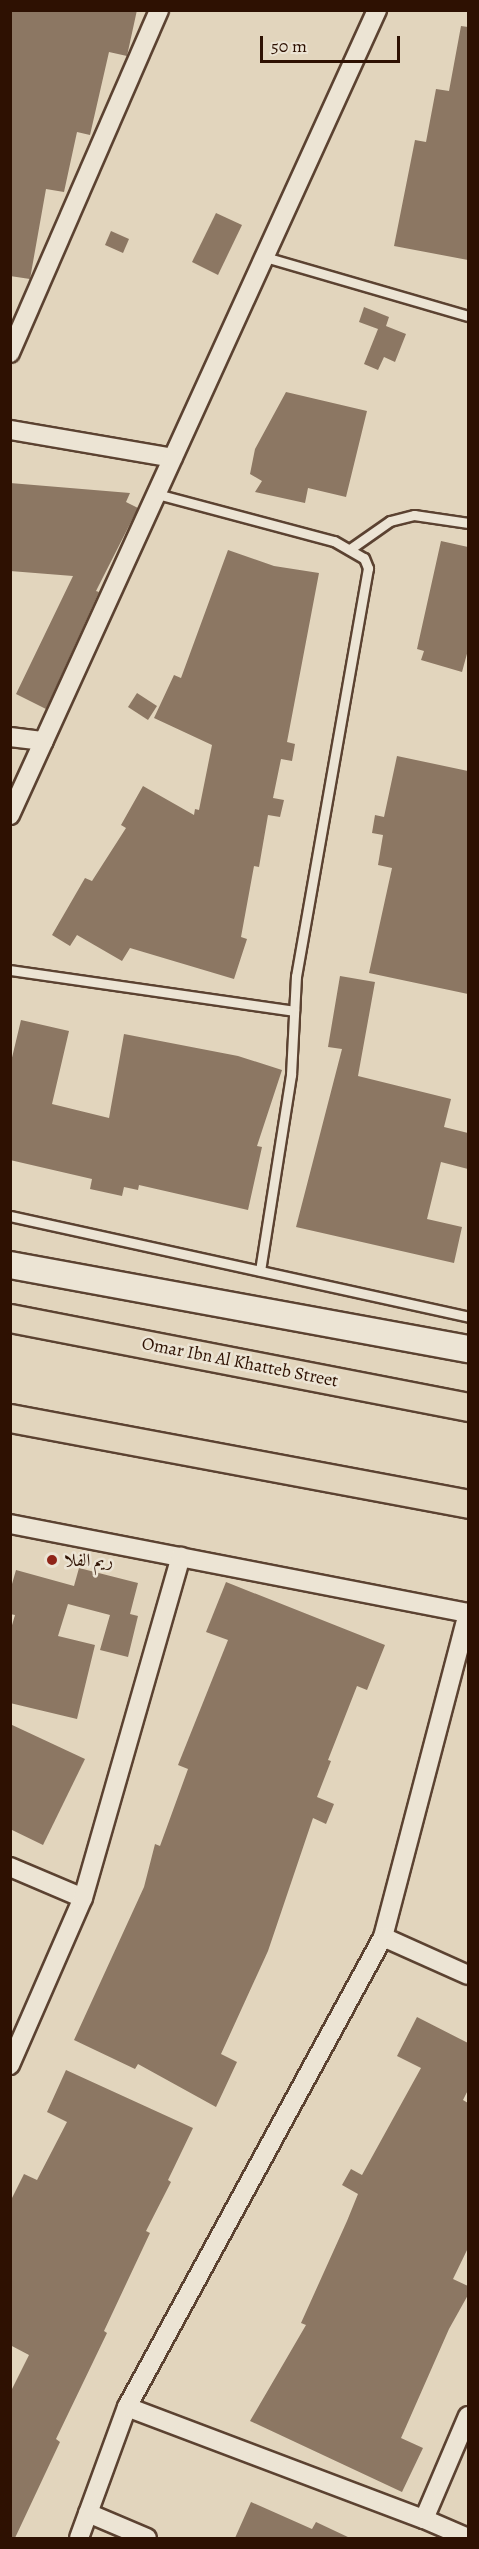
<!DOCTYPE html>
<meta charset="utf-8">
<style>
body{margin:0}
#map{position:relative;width:479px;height:2549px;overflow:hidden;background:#e2d5bd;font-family:Alegreya,Amiri,serif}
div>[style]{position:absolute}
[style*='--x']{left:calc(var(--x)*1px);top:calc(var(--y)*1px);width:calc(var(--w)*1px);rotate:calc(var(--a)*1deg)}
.building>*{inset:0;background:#8c7763}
.roads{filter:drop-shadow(2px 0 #5b4231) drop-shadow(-2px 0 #5b4231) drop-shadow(0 2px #5b4231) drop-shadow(0 -2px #5b4231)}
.lane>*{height:9px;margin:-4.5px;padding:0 4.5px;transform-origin:4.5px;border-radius:4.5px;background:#ece4d4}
.street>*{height:18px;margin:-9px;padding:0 9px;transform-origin:9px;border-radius:9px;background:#ece4d4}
.secondary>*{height:26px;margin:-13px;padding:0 13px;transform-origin:13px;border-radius:13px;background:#ece4d4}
.primary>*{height:27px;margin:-13.5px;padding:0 13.5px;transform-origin:13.5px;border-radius:13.5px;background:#e2d5bd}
.dots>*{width:16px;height:16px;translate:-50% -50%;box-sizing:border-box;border:3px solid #ece4d4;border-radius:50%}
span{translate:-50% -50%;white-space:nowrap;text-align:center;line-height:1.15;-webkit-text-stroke:5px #ece4d4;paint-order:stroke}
.street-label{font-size:18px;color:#2e1102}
.poi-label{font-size:18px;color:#2e1102}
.left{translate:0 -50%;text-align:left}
.frame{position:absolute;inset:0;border:12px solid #2e1102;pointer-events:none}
.scale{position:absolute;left:260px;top:36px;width:140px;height:27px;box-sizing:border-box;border:3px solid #2e1102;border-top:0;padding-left:8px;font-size:18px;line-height:21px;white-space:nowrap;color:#2e1102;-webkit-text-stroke:4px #ece4d4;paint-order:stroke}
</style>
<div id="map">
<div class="building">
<div style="clip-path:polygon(10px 10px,137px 10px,127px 56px,109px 52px,90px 135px,77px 132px,64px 192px,46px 189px,30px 279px,10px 276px)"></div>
<div style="clip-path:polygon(461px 26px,468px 27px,468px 260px,394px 246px,415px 140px,426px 142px,436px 89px,449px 91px)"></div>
<div style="clip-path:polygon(216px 213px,242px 225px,218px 275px,192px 262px)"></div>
<div style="clip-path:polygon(111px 231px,129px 239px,123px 253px,105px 245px)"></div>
<div style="clip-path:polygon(364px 307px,389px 317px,386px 326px,406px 334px,395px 362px,384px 357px,378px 370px,364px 364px,378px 329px,359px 322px)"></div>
<div style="clip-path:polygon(286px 392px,367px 411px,346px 497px,308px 488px,305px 503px,255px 492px,262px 481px,250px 474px,255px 449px)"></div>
<div style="clip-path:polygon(10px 483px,130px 493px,126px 502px,138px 508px,96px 591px,99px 592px,46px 709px,16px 694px,73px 576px,10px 571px)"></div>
<div style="clip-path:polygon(441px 541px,468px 547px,468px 650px,462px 672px,421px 660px,424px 651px,417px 649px)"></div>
<div style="clip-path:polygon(228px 550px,274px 566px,319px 573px,287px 742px,295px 744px,292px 761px,281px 759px,273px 798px,284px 800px,280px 817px,268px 815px,259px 867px,254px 866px,241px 937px,247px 939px,234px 979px,130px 948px,122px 961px,77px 935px,70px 946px,52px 935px,85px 878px,92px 881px,126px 828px,121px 825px,143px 786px,194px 815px,195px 809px,199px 810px,212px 745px,154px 718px,174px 675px,181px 678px)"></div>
<div style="clip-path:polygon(137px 693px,157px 706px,148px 720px,128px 707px)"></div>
<div style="clip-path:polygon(397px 756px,468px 771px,468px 994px,369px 973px,392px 868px,378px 865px,383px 835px,372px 833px,375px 815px,384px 817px)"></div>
<div style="clip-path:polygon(340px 976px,375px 982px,358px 1076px,451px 1099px,444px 1127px,468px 1133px,468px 1169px,441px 1162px,427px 1219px,462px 1227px,454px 1263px,296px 1227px,342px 1049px,328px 1047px)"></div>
<div style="clip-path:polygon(21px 1020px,69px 1031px,52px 1104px,109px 1118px,124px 1034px,238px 1056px,282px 1070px,257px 1146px,262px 1147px,248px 1210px,139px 1185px,138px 1190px,124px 1187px,122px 1196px,90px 1189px,92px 1179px,10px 1160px,10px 1066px)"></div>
<div style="clip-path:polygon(79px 1568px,138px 1583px,130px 1614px,138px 1616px,128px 1657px,100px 1650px,110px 1615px,68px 1604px,58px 1636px,95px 1645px,77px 1719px,10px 1703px,10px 1632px,15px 1615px,10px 1614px,10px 1591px,16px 1570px,74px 1586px)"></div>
<div style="clip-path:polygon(226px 1582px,385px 1645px,367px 1690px,357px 1686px,328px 1760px,331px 1761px,317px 1797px,334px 1804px,326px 1824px,313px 1818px,268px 1951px,221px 2054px,237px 2062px,216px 2107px,138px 2064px,135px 2069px,74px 2040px,144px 1887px,155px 1844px,160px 1846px,188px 1769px,178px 1765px,228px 1640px,206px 1632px)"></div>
<div style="clip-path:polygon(10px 1724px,85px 1759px,43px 1845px,10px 1829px)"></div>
<div style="clip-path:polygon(417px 2017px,468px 2043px,468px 2090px,463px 2100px,468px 2103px,468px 2248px,453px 2279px,468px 2286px,468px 2295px,449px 2329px,401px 2438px,423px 2448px,402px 2492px,250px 2421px,306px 2325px,301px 2323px,347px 2221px,358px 2194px,342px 2185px,351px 2169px,362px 2175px,421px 2068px,397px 2056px)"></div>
<div style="clip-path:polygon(66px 2070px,193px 2128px,168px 2180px,171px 2182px,146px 2231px,150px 2233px,104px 2331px,107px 2333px,56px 2439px,60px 2442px,15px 2538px,10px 2538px,10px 2393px,29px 2355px,10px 2345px,10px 2202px,24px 2174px,37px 2180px,67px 2122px,47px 2112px)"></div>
<div style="clip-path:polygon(251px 2502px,312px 2529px,316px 2522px,350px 2538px,235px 2538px)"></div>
</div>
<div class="roads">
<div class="lane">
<div style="--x:265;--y:257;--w:211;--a:16.2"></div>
<div style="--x:157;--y:494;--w:183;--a:14.9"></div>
<div style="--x:334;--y:541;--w:34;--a:30"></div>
<div style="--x:364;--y:558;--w:11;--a:68"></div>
<div style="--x:368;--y:568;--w:414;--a:100"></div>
<div style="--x:296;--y:976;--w:99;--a:92.9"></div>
<div style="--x:291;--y:1075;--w:198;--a:99"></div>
<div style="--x:350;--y:549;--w:49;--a:-35"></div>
<div style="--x:390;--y:521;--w:25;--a:-14"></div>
<div style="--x:414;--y:515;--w:55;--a:8.4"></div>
<div style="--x:10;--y:970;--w:287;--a:8.2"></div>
<div style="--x:10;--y:1216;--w:469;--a:12.4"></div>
</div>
<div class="street">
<div style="--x:10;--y:353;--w:374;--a:-66.5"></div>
<div style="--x:10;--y:430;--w:165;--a:9.7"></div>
<div style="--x:10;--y:737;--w:34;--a:7"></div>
<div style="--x:10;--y:815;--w:885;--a:-65.49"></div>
<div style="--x:10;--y:1524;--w:467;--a:11"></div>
<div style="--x:10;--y:1867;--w:79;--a:23"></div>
<div style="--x:383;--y:1937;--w:335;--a:-75.3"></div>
<div style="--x:10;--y:2065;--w:182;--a:-66.4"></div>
<div style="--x:83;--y:1898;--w:355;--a:-74"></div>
<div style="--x:127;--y:2407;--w:317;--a:20.7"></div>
<div style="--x:424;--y:2519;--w:112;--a:-66.9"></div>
<div style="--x:88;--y:2513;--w:64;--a:23"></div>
<div style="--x:424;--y:2519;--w:48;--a:23.4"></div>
<div style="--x:79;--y:2538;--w:140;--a:-69.9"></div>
<div style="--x:127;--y:2407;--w:535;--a:-61.42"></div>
<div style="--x:383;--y:1937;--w:93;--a:24.1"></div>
</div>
<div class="secondary">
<div style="--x:10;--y:1265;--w:466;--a:10.4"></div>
</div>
<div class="primary">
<div style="--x:10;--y:1318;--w:467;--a:11"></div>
<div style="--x:10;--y:1418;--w:466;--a:10.6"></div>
</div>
</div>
<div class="dots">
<div style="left:52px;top:1560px;background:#8f2418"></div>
</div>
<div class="street-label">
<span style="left:240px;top:1362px;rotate:11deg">Omar Ibn Al Khatteb Street</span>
</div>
<div class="poi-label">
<span class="left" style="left:64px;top:1560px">ريم الفلا</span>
</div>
<div class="frame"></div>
<div class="scale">50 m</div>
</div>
